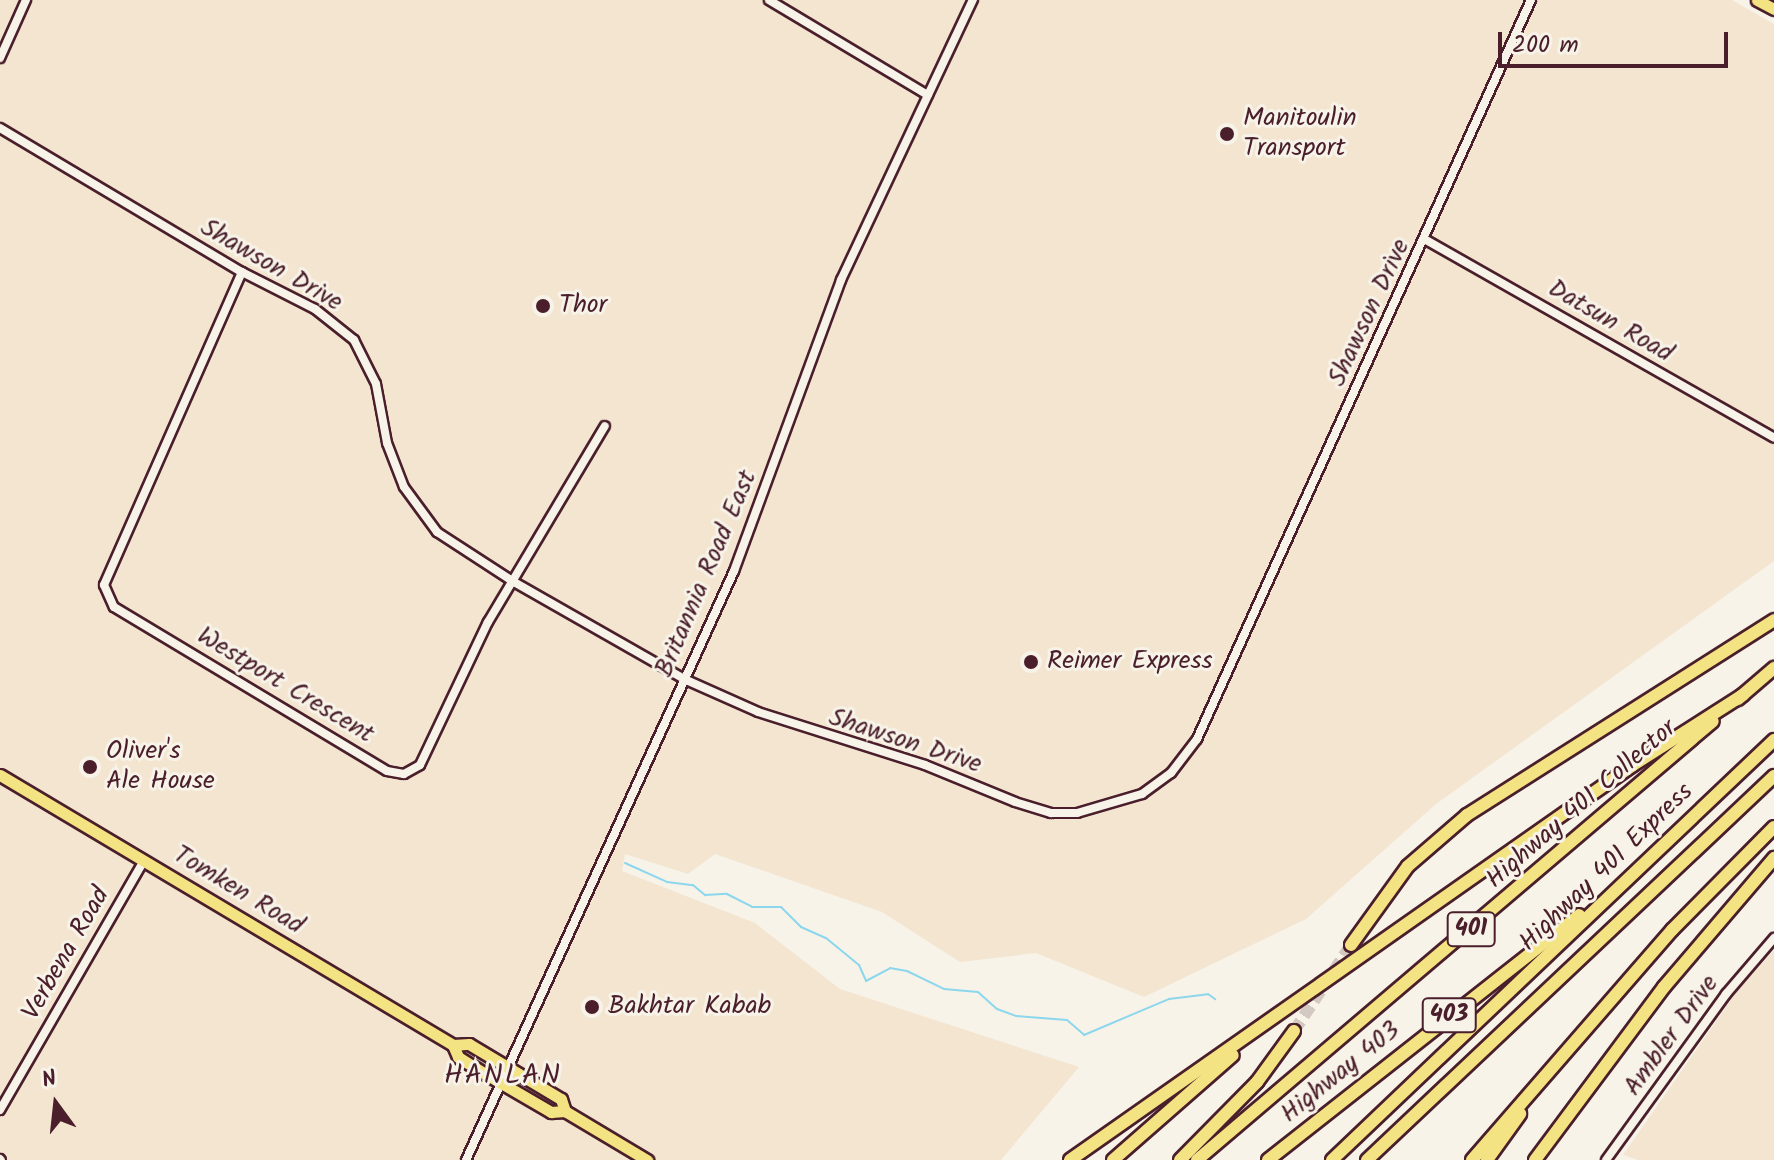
<!DOCTYPE html>
<style>
body{margin:0}
#map{position:relative;width:1774px;height:1160px;overflow:hidden;background:#f7f3e8;font-family:Kalam,sans-serif}
div>[style]{position:absolute}
[style*='--x']{left:calc(var(--x)*1px);top:calc(var(--y)*1px);width:calc(var(--w)*1px);rotate:calc(var(--a)*1deg)}
.built>*{inset:0;background:#f4e5d1}
.stream>*{height:2px;margin:-1px;padding:0 1px;transform-origin:1px;border-radius:1px;background:#8cd7ed}
.highway-tunnel>*{height:12px;margin-top:-6px;transform-origin:0;background:repeating-linear-gradient(90deg,#d4c9c2 0 12px,transparent 0 18px)}
.roads{filter:drop-shadow(2px 0 #4a1f2b) drop-shadow(-2px 0 #4a1f2b) drop-shadow(0 2px #4a1f2b) drop-shadow(0 -2px #4a1f2b)}
.minor>*{height:8px;margin:-4px;padding:0 4px;transform-origin:4px;border-radius:4px;background:#f7f3e8}
.major>*{height:11px;margin:-5.5px;padding:0 5.5px;transform-origin:5.5px;border-radius:5.5px;background:#f4e382}
.highway>*{height:12px;margin:-6px;padding:0 6px;transform-origin:6px;border-radius:6px;background:#f4e382}
.dots>*{width:22px;height:22px;translate:-50% -50%;box-sizing:border-box;border:4px solid #f7f3e8;border-radius:50%}
span{translate:-50% -50%;white-space:nowrap;text-align:center;line-height:1.15;-webkit-text-stroke:6px #f7f3e8;paint-order:stroke}
.shield-label span{padding:2px 6px;background:#f7f3e8;border:2px solid;border-radius:6px;-webkit-text-stroke-width:0}
.shield-label{font-size:24px;color:#4a1f2b;font-weight:700}
.poi-label{font-size:26px;color:#4a1f2b}
.left{translate:0 -50%;text-align:left}
.street-label{font-size:26px;color:#4a1f2b}
.neighbourhood-label{font-size:28px;color:#4a1f2b;letter-spacing:2px}
.north{position:absolute;left:16px;top:1064px;width:80px;height:80px;-webkit-text-stroke:6px #f7f3e8;paint-order:stroke;rotate:345deg;font-size:22px;font-weight:700;line-height:32px;text-align:center;color:#4a1f2b}
.north::after{content:'';display:block;margin:auto;width:28px;height:36px;background:#4a1f2b;clip-path:polygon(50% 0,100% 100%,50% 72%,0 100%)}
.scale{position:absolute;left:1498px;top:32px;width:230px;height:36px;box-sizing:border-box;border:4px solid #4a1f2b;border-top:0;padding-left:10px;font-size:24px;line-height:28px;white-space:nowrap;color:#4a1f2b;-webkit-text-stroke:6px #f7f3e8;paint-order:stroke}
</style>
<div id="map">
<div class="built">
<div style="clip-path:polygon(0 0,1732px 0,1774px 24px,1774px 561px,1436px 804px,1306px 919px,1144px 997px,1036px 953px,960px 962px,882px 912px,715px 854px,688px 874px,625px 854px,622px 871px,755px 923px,840px 989px,1079px 1067px,1001px 1160px,0 1160px)"></div>
<div style="clip-path:polygon(1774px 950px,1774px 1160px,1638px 1160px,1623px 1155px,1737px 991px)"></div>
</div>
<div class="stream">
<div style="--x:625;--y:863;--w:46;--a:24.3"></div>
<div style="--x:667;--y:882;--w:26;--a:7"></div>
<div style="--x:693;--y:885;--w:16;--a:40"></div>
<div style="--x:705;--y:895;--w:22;--a:-3"></div>
<div style="--x:727;--y:894;--w:28;--a:27"></div>
<div style="--x:752;--y:907;--w:29;--a:0"></div>
<div style="--x:781;--y:907;--w:28;--a:45"></div>
<div style="--x:801;--y:927;--w:27;--a:24"></div>
<div style="--x:826;--y:938;--w:43;--a:39.3"></div>
<div style="--x:859;--y:965;--w:17;--a:66"></div>
<div style="--x:866;--y:981;--w:27;--a:-28"></div>
<div style="--x:890;--y:968;--w:17;--a:10"></div>
<div style="--x:907;--y:971;--w:41;--a:25.9"></div>
<div style="--x:944;--y:989;--w:34;--a:5"></div>
<div style="--x:978;--y:992;--w:25;--a:42"></div>
<div style="--x:997;--y:1009;--w:20;--a:20"></div>
<div style="--x:1016;--y:1016;--w:51;--a:4.5"></div>
<div style="--x:1067;--y:1020;--w:23;--a:41"></div>
<div style="--x:1084;--y:1035;--w:92;--a:-23"></div>
<div style="--x:1169;--y:999;--w:39;--a:-7"></div>
<div style="--x:1208;--y:994;--w:9;--a:36"></div>
</div>
<div class="highway-tunnel">
<div style="--x:1294;--y:1031;--w:103;--a:-56.5"></div>
</div>
<div class="roads">
<div class="minor">
<div style="--x:769;--y:0;--w:185;--a:30.9"></div>
<div style="--x:0;--y:58;--w:64;--a:-65.9"></div>
<div style="--x:0;--y:128;--w:282;--a:30.8"></div>
<div style="--x:242;--y:272;--w:82;--a:26.9"></div>
<div style="--x:315;--y:309;--w:50;--a:38.5"></div>
<div style="--x:354;--y:340;--w:49;--a:63.4"></div>
<div style="--x:376;--y:384;--w:60;--a:79.4"></div>
<div style="--x:387;--y:443;--w:47;--a:68.9"></div>
<div style="--x:404;--y:487;--w:56;--a:53.7"></div>
<div style="--x:437;--y:532;--w:92;--a:33"></div>
<div style="--x:514;--y:582;--w:196;--a:29.7"></div>
<div style="--x:684;--y:679;--w:81;--a:24"></div>
<div style="--x:758;--y:712;--w:175;--a:17.6"></div>
<div style="--x:925;--y:765;--w:97;--a:22.3"></div>
<div style="--x:1015;--y:802;--w:38;--a:17"></div>
<div style="--x:1051;--y:813;--w:26;--a:0"></div>
<div style="--x:1077;--y:813;--w:68;--a:-16.3"></div>
<div style="--x:1142;--y:794;--w:36;--a:-36"></div>
<div style="--x:1171;--y:773;--w:43;--a:-52.6"></div>
<div style="--x:1197;--y:739;--w:811;--a:-65.68"></div>
<div style="--x:1426;--y:240;--w:400;--a:29.6"></div>
<div style="--x:242;--y:272;--w:342;--a:113.8"></div>
<div style="--x:104;--y:585;--w:24;--a:66"></div>
<div style="--x:114;--y:607;--w:318;--a:31"></div>
<div style="--x:387;--y:771;--w:17;--a:10"></div>
<div style="--x:404;--y:774;--w:18;--a:-29"></div>
<div style="--x:420;--y:765;--w:158;--a:-64.6"></div>
<div style="--x:488;--y:622;--w:228;--a:-59.2"></div>
<div style="--x:0;--y:1110;--w:288;--a:-60"></div>
<div style="--x:0;--y:1159;--w:1;--a:45"></div>
<div style="--x:466;--y:1160;--w:647;--a:-65.53"></div>
<div style="--x:734;--y:571;--w:310;--a:-69.8"></div>
<div style="--x:841;--y:280;--w:310;--a:-64.8"></div>
<div style="--x:1606;--y:1160;--w:205;--a:-54.1"></div>
<div style="--x:1726;--y:994;--w:74;--a:-49.4"></div>
</div>
<div class="major">
<div style="--x:1757;--y:0;--w:19;--a:28"></div>
<div style="--x:0;--y:775;--w:527;--a:30.8"></div>
<div style="--x:453;--y:1045;--w:16;--a:-4"></div>
<div style="--x:469;--y:1044;--w:107;--a:30.9"></div>
<div style="--x:561;--y:1099;--w:13;--a:72"></div>
<div style="--x:453;--y:1045;--w:13;--a:67"></div>
<div style="--x:458;--y:1057;--w:31;--a:32"></div>
<div style="--x:484;--y:1073;--w:78;--a:30.2"></div>
<div style="--x:551;--y:1112;--w:14;--a:-4"></div>
<div style="--x:565;--y:1111;--w:96;--a:30.9"></div>
</div>
<div class="highway">
<div style="--x:1738;--y:699;--w:48;--a:-40.7"></div>
<div style="--x:1351;--y:945;--w:97;--a:-54.2"></div>
<div style="--x:1408;--y:866;--w:78;--a:-40.8"></div>
<div style="--x:1467;--y:815;--w:364;--a:-32.4"></div>
<div style="--x:1070;--y:1160;--w:688;--a:-35.05"></div>
<div style="--x:1633;--y:765;--w:130;--a:-32.5"></div>
<div style="--x:1113;--y:1160;--w:159;--a:-41.2"></div>
<div style="--x:1180;--y:1160;--w:110;--a:-45.4"></div>
<div style="--x:1257;--y:1082;--w:63;--a:-54"></div>
<div style="--x:1197;--y:1160;--w:677;--a:-40.39"></div>
<div style="--x:1268;--y:1160;--w:396;--a:-38.2"></div>
<div style="--x:1332;--y:1160;--w:610;--a:-43.54"></div>
<div style="--x:1367;--y:1160;--w:560;--a:-43.33"></div>
<div style="--x:1472;--y:1160;--w:305;--a:-49"></div>
<div style="--x:1672;--y:930;--w:145;--a:-45.3"></div>
<div style="--x:1487;--y:1160;--w:57;--a:-54.3"></div>
<div style="--x:1535;--y:1160;--w:216;--a:-53.3"></div>
<div style="--x:1664;--y:987;--w:170;--a:-49.5"></div>
</div>
</div>
<div class="dots">
<div style="left:1227px;top:134px;background:#4a1f2b"></div>
<div style="left:543px;top:306px;background:#4a1f2b"></div>
<div style="left:1031px;top:662px;background:#4a1f2b"></div>
<div style="left:90px;top:767px;background:#4a1f2b"></div>
<div style="left:592px;top:1007px;background:#4a1f2b"></div>
</div>
<div class="shield-label">
<span style="left:1471px;top:929px">401</span>
<span style="left:1449px;top:1015px">403</span>
</div>
<div class="poi-label">
<span class="left" style="left:1243px;top:134px">Manitoulin<br>Transport</span>
<span class="left" style="left:559px;top:306px">Thor</span>
<span class="left" style="left:1047px;top:662px">Reimer Express</span>
<span class="left" style="left:106px;top:767px">Oliver's<br>Ale House</span>
<span class="left" style="left:608px;top:1007px">Bakhtar Kabab</span>
</div>
<div class="street-label">
<span style="left:271px;top:266px;rotate:30deg">Shawson Drive</span>
<span style="left:1370px;top:313px;rotate:-65deg">Shawson Drive</span>
<span style="left:1610px;top:322px;rotate:30deg">Datsun Road</span>
<span style="left:707px;top:574px;rotate:-67deg">Britannia Road East</span>
<span style="left:285px;top:686px;rotate:31deg">Westport Crescent</span>
<span style="left:905px;top:742px;rotate:18deg">Shawson Drive</span>
<span style="left:1582px;top:805px;rotate:-41deg">Highway 401 Collector</span>
<span style="left:1607px;top:868px;rotate:-44deg">Highway 401 Express</span>
<span style="left:238px;top:891px;rotate:31deg">Tomken Road</span>
<span style="left:67px;top:954px;rotate:-60deg">Verbena Road</span>
<span style="left:1672px;top:1036px;rotate:-54deg">Ambler Drive</span>
<span style="left:1341px;top:1073px;rotate:-39deg">Highway 403</span>
</div>
<div class="neighbourhood-label">
<span style="left:503px;top:1076px">HANLAN</span>
</div>
<div class="north">N</div>
<div class="scale">200 m</div>
</div>
